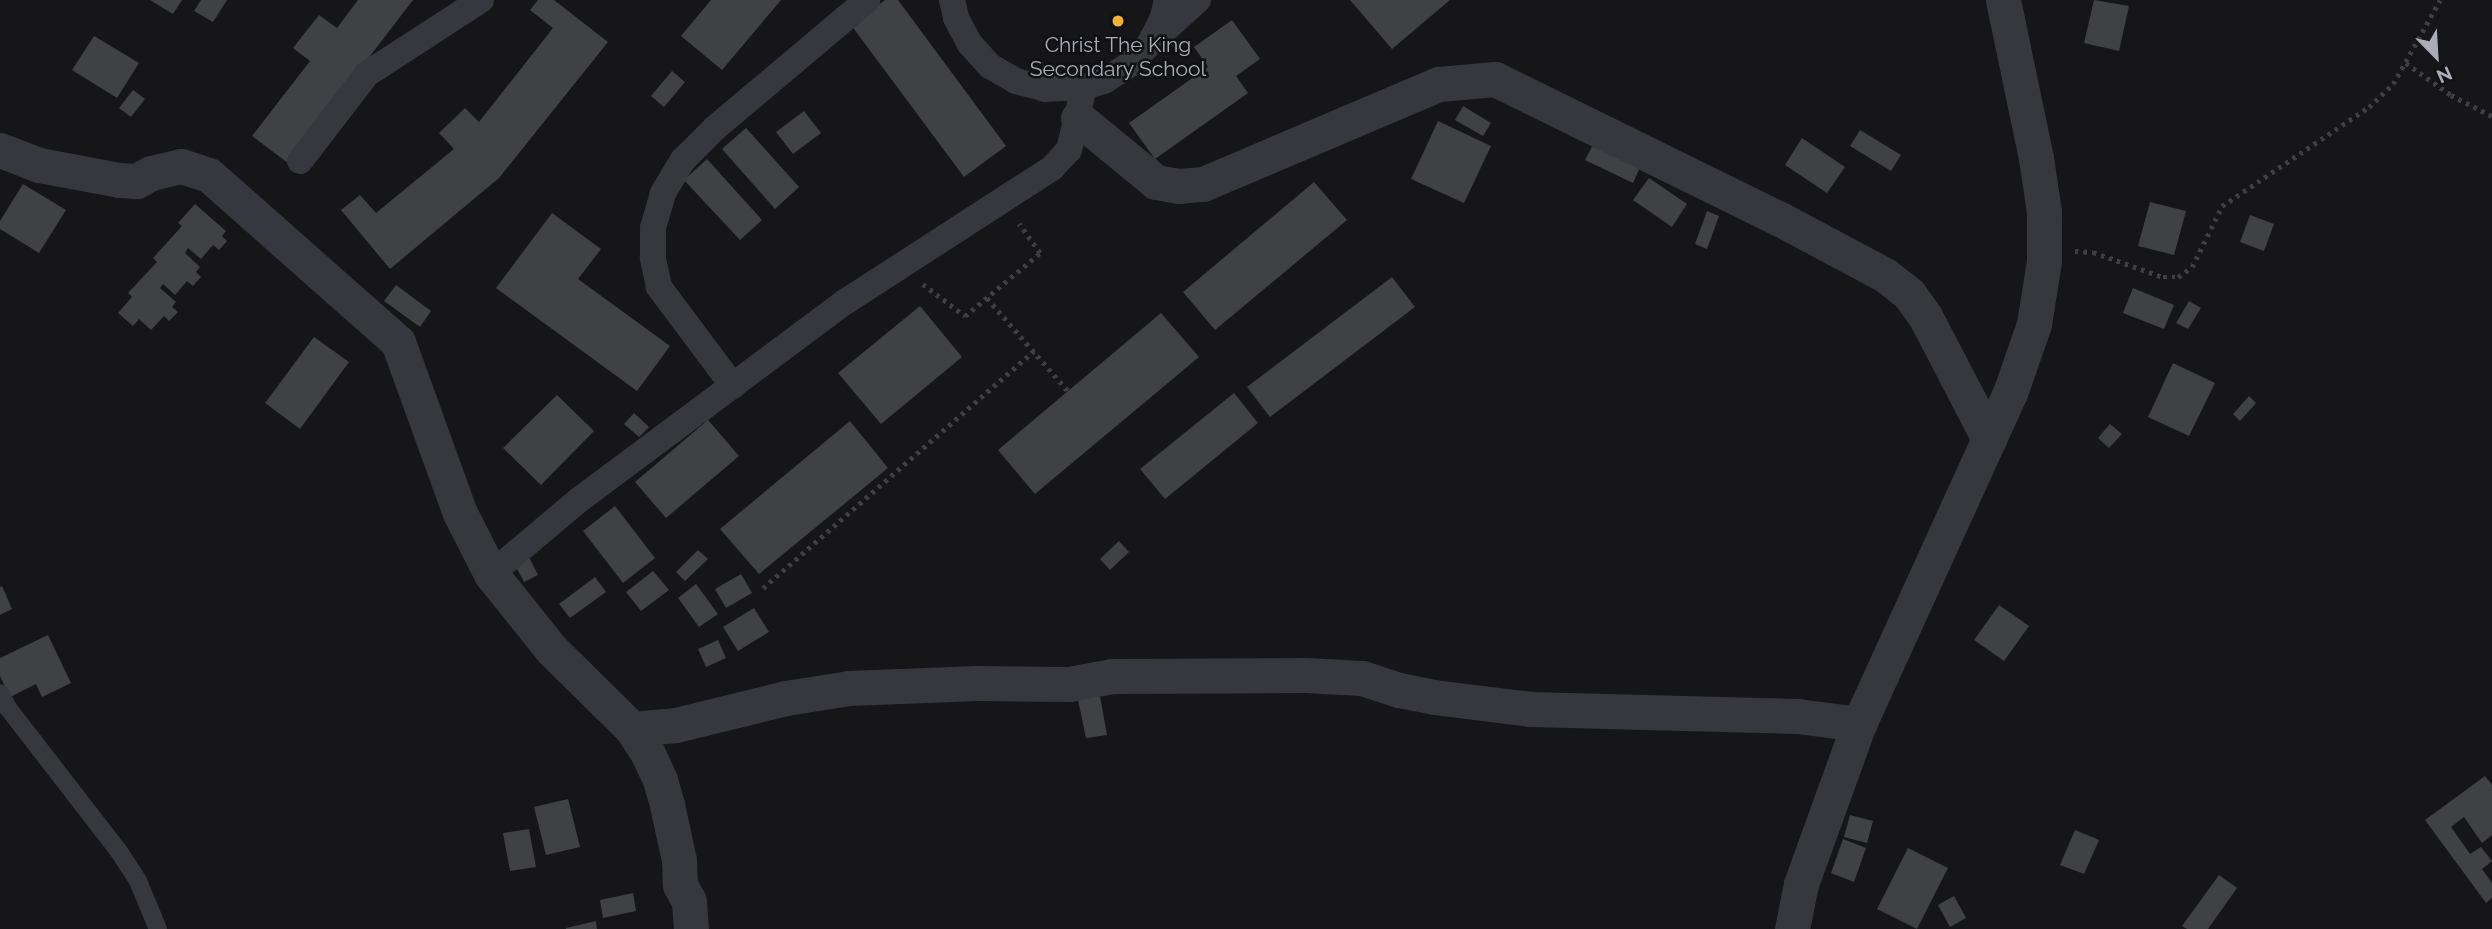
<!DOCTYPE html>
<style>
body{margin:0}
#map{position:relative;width:2492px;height:929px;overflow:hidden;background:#161618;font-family:Raleway,sans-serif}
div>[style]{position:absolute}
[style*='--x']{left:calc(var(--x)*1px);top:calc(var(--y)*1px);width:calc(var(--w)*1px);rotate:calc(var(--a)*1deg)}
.building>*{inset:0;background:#404145}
.path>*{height:4.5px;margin-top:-2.25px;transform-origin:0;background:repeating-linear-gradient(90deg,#3d3f44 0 3.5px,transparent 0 8.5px)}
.service>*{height:18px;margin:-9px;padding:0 9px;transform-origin:9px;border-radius:9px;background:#37383d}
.pedestrian>*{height:26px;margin:-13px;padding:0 13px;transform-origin:13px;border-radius:13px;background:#37383d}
.minor>*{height:35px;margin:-17.5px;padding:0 17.5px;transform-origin:17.5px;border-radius:17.5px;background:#37383d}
.dots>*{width:19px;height:19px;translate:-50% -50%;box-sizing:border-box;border:4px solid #111113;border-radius:50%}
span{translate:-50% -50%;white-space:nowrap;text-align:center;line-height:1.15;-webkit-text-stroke:5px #111113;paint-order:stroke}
.poi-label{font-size:21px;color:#a8adb8}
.north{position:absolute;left:2401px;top:21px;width:70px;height:70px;-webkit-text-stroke:5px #111113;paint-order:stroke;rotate:156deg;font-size:19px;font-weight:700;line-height:28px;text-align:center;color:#a8adb8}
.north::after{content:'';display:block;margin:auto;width:24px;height:32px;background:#a8adb8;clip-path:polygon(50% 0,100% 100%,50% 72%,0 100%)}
</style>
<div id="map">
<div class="building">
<div style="clip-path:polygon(150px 0,182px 0,173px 14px)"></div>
<div style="clip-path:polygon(201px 0,227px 0,213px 22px,194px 11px)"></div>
<div style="clip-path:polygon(358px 0,413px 0,288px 163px,252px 136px,310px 61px,293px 48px,319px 15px,337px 28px)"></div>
<div style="clip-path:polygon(538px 0,554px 0,608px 42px,499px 178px,390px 269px,341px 210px,360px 195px,376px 213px,454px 149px,439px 133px,465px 108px,479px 122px,553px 28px,530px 10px)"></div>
<div style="clip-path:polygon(711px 0,781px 0,722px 70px,681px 36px)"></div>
<div style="clip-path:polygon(885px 0,898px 0,1006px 146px,964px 177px,851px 25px)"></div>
<div style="clip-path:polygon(1350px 0,1450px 0,1392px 49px)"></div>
<div style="clip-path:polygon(2094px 0,2129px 6px,2119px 51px,2084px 43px)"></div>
<div style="clip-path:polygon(1232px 20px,1260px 59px,1236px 76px,1248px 93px,1155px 159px,1129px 123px,1208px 67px,1194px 47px)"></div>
<div style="clip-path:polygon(94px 36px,139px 63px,117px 98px,72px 70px)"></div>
<div style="clip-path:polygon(672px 71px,685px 82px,664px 107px,651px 96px)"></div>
<div style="clip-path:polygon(133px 90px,145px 99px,131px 117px,119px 108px)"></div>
<div style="clip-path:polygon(1463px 106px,1491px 123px,1483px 136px,1455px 120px)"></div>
<div style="clip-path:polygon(804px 111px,821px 133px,793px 154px,776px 132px)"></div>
<div style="clip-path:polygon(1438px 121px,1491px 146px,1464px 203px,1411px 179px)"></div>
<div style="clip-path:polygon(746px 128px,799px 187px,775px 209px,722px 149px)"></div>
<div style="clip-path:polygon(1860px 130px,1901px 155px,1891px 171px,1850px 146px)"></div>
<div style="clip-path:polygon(1802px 138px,1845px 167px,1827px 193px,1785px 165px)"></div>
<div style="clip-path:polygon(1594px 143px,1641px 165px,1633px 183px,1585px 160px)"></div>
<div style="clip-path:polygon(707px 159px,762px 220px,740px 240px,684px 180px)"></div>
<div style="clip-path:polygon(1649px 178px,1687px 204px,1672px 227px,1633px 200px)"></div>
<div style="clip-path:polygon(1314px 182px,1347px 220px,1215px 330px,1183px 292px)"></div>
<div style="clip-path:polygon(23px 184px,66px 210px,39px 253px,0 229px,0 221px)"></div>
<div style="clip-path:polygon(2150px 202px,2186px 211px,2174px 255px,2138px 246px)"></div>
<div style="clip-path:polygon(195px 204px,226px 231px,222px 236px,227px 241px,219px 250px,213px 245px,201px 259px,188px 248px,185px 253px,200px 267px,196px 272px,201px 277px,193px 286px,187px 281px,175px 295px,163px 284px,160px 288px,176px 302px,172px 307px,178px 312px,169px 321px,164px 316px,151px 330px,139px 319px,133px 326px,118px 313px,132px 297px,128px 293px,157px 262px,153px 258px,182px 226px,178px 223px)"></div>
<div style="clip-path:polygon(1707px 211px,1719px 216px,1707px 249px,1695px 244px)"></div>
<div style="clip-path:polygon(552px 213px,601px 249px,578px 279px,670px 346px,637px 391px,496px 288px)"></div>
<div style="clip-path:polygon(2250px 215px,2274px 224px,2264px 251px,2240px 242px)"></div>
<div style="clip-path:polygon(1392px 277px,1415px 307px,1270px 417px,1247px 387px)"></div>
<div style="clip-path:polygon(396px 285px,431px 311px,420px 327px,384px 301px)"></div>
<div style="clip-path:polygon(2133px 288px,2174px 305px,2164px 329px,2123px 313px)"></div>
<div style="clip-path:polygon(2189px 301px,2201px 308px,2188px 329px,2176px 323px)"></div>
<div style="clip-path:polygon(920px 306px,962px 357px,881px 424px,838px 373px)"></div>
<div style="clip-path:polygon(1161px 313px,1199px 357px,1035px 494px,998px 450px)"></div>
<div style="clip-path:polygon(314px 337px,349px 362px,300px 429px,265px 403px)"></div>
<div style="clip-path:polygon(2173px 363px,2215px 383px,2189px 436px,2148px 417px)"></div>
<div style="clip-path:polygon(1234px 393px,1258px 423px,1165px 499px,1140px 469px)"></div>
<div style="clip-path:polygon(557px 395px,594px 431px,541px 485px,503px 448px)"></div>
<div style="clip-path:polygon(2249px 396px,2256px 403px,2240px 421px,2233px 414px)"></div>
<div style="clip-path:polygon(634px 413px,649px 427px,639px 437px,624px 424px)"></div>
<div style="clip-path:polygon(708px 420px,739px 456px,666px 518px,635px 482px)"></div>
<div style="clip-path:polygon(850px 421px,888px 468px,759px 574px,720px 529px)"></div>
<div style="clip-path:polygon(2110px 424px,2122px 434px,2109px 448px,2098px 438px)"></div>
<div style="clip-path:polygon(615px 506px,655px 558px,623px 583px,583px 531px)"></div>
<div style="clip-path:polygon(1119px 541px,1129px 552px,1110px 570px,1100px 559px)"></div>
<div style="clip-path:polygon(698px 550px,708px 559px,685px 581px,676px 572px)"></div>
<div style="clip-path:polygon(529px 557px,538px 575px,524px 582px,515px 565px)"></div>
<div style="clip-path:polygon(653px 571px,669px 590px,641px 611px,626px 592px)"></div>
<div style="clip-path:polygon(741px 574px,752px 593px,726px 608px,715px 589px)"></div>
<div style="clip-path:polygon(595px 577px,606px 592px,570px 618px,559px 604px)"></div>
<div style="clip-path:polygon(696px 584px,718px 614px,699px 627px,678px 598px)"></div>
<div style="clip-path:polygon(2px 586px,12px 609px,0 615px,0 587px)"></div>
<div style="clip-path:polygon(1999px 605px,2029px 626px,2004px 661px,1974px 640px)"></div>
<div style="clip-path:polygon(754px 608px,769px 632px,738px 651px,723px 627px)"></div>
<div style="clip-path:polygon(48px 635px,71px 683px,42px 697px,36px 684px,10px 697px,0 676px,0 658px)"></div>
<div style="clip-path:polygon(718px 640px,726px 658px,706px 667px,698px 649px)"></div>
<div style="clip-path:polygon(1100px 696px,1107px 735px,1086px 738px,1078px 700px)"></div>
<div style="clip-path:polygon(2485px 776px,2492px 785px,2492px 835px,2482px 843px,2464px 817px,2451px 827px,2470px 854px,2481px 847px,2492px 861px,2482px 869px,2492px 883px,2492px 898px,2486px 903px,2425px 820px)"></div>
<div style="clip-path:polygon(568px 799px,580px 847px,546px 855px,534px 807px)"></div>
<div style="clip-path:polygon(1850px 815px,1873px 821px,1867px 843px,1844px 837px)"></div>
<div style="clip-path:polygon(529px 829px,536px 867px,510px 871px,503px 833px)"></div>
<div style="clip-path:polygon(2075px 830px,2099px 840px,2084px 874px,2060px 865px)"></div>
<div style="clip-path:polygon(1843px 839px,1866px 848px,1854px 882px,1831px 873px)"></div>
<div style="clip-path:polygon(1908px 848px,1948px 868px,1917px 929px,1877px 909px)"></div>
<div style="clip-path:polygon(2219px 875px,2237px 888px,2208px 929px,2187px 929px,2182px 926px)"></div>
<div style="clip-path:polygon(633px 893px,636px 911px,603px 918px,600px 900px)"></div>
<div style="clip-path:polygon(1954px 896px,1966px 918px,1950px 927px,1938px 905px)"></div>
<div style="clip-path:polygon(596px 921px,597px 929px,566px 929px,566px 928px)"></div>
</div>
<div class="path">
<div style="--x:2406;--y:63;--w:55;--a:35.4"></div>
<div style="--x:2451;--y:95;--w:46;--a:27.1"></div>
<div style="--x:2075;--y:251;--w:18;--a:3"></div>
<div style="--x:2093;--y:252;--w:74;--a:19.7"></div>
<div style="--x:2163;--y:277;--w:15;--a:0"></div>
<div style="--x:2178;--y:277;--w:17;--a:-36"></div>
<div style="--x:2192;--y:267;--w:68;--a:-63.8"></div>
<div style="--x:2222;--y:206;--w:177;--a:-34"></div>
<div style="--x:2369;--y:107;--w:33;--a:-44"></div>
<div style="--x:2393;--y:84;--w:96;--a:-60.8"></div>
<div style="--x:923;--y:284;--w:53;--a:37.3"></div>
<div style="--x:965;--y:316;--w:98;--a:-40"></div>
<div style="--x:1040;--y:253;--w:36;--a:-126"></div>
<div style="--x:987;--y:298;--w:123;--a:48.9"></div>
<div style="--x:763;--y:588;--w:360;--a:-41.2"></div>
</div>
<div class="service">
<div style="--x:0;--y:693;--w:17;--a:62"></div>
<div style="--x:8;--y:708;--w:183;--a:52.3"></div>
<div style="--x:120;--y:853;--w:33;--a:57"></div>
<div style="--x:138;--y:881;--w:52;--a:67.4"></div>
</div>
<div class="pedestrian">
<div style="--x:952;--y:0;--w:18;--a:77"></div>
<div style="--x:956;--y:18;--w:30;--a:62"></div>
<div style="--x:970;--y:44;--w:30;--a:48"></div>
<div style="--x:990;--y:66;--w:30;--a:30"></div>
<div style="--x:1016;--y:81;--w:30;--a:15"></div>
<div style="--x:1045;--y:89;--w:39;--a:-3"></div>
<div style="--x:1084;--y:87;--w:21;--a:-17"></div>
<div style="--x:1104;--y:81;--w:30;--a:-33"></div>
<div style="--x:1129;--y:65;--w:30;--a:-46"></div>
<div style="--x:1150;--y:43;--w:29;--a:-63"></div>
<div style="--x:1163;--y:17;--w:17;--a:-77"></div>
<div style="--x:1158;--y:36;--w:54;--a:-42"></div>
<div style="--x:300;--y:161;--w:110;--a:-52.4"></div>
<div style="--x:367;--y:74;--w:136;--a:-33"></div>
<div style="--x:733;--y:386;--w:124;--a:-126.8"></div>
<div style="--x:659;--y:287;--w:30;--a:-102"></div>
<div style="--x:653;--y:258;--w:30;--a:-90"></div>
<div style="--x:653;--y:228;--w:36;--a:-74"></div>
<div style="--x:663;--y:193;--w:39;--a:-59"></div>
<div style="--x:683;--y:160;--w:45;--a:-45"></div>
<div style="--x:715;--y:128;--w:199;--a:-40.1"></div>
<div style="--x:491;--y:574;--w:115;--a:-40.1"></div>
<div style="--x:579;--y:500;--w:332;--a:-36.7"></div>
<div style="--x:845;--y:302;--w:247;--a:-32.9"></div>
<div style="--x:1052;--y:168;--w:25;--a:-47"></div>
<div style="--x:1069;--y:150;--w:65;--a:-76.6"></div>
</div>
<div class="minor">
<div style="--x:1078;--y:118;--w:101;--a:39.4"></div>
<div style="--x:1156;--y:182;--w:23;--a:10"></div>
<div style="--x:1179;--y:186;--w:24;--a:-5"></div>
<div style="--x:1203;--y:184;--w:256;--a:-23"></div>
<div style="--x:1439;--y:84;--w:56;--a:-5.1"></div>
<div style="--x:1495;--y:79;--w:318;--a:26.2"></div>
<div style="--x:1780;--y:219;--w:119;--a:28.1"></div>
<div style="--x:1885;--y:275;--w:31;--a:38"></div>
<div style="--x:1909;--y:294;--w:27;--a:54"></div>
<div style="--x:1925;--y:316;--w:139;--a:62.5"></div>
<div style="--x:0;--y:150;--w:42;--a:21"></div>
<div style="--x:39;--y:165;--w:81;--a:10.6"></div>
<div style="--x:119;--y:180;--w:18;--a:3"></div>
<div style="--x:137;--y:181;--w:16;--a:-30"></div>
<div style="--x:151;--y:173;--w:31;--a:-13"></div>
<div style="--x:181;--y:166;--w:29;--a:18"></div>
<div style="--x:209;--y:175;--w:252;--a:41.5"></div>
<div style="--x:398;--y:342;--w:182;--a:70.1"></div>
<div style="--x:460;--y:513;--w:68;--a:63.1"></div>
<div style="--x:491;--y:574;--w:96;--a:51.3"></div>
<div style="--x:551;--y:649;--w:114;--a:44.6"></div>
<div style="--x:632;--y:729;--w:30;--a:57"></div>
<div style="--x:648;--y:754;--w:29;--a:65"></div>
<div style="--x:660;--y:780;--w:26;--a:74"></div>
<div style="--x:667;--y:805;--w:56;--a:77.7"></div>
<div style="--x:679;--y:860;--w:25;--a:88"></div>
<div style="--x:680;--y:885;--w:18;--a:61"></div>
<div style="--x:689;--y:901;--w:28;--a:86"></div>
<div style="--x:632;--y:729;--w:44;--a:-5.2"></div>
<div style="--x:676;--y:725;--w:113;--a:-13.8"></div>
<div style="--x:786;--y:698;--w:64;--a:-9"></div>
<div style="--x:849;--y:688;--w:128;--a:-2.2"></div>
<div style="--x:977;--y:683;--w:92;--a:0.6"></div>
<div style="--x:1069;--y:684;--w:44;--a:-10.5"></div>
<div style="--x:1112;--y:676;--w:193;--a:-0.3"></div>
<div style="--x:1305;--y:675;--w:57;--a:3"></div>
<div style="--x:1362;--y:678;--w:39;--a:18"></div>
<div style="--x:1399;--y:690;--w:36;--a:11"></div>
<div style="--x:1434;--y:697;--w:97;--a:7.1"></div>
<div style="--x:1530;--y:709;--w:268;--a:1.5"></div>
<div style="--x:1798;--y:716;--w:62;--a:7.5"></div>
<div style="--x:1792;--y:929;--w:46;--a:-78.7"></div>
<div style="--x:1801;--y:884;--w:170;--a:-70.1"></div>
<div style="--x:1859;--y:724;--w:364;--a:-65.5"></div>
<div style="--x:2010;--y:393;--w:73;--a:-70.8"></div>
<div style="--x:2034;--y:324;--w:64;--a:-81"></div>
<div style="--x:2044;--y:261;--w:49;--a:-90"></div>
<div style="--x:2044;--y:212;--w:55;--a:-98.4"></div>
<div style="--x:2036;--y:158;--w:161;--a:-101.8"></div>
</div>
<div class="dots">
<div style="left:1118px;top:21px;background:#f2b134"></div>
</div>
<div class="poi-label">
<span style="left:1118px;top:57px">Christ The King<br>Secondary School</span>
</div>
<div class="north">N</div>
</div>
